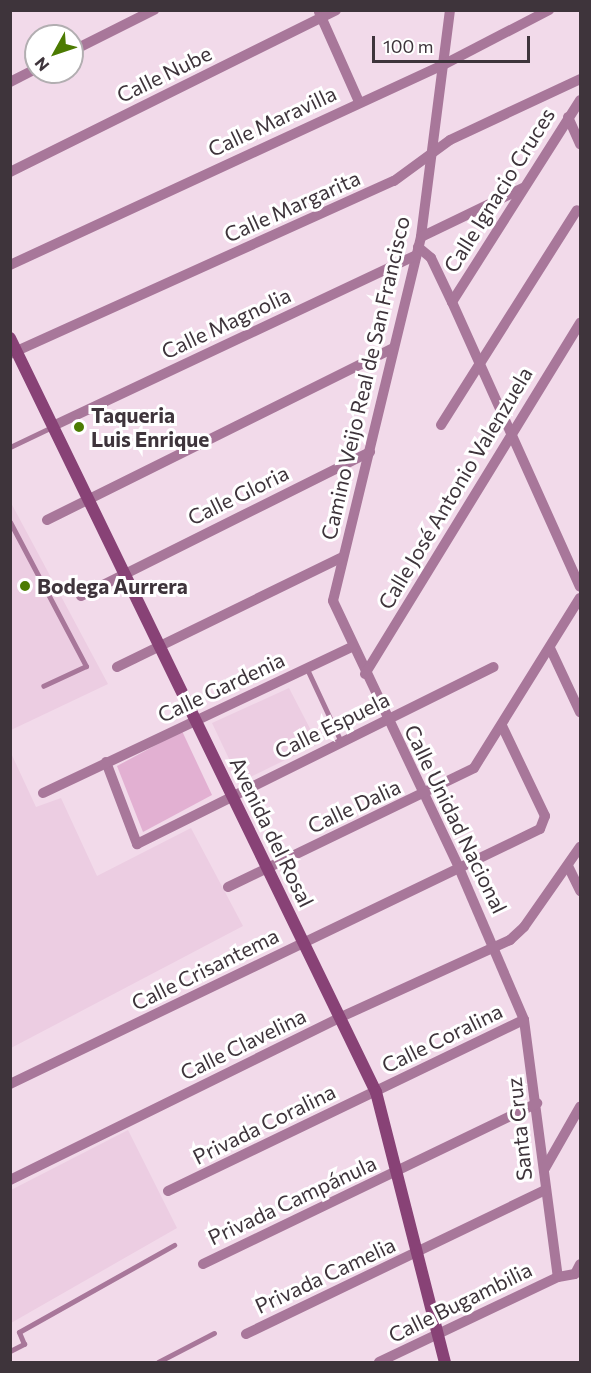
<!DOCTYPE html>
<meta charset="utf-8">
<style>
body{margin:0}
#map{position:relative;width:591px;height:1373px;overflow:hidden;background:#f2daea;font-family:Commissioner,sans-serif}
div>[style]{position:absolute}
[style*='--x']{left:calc(var(--x)*1px);top:calc(var(--y)*1px);width:calc(var(--w)*1px);rotate:calc(var(--a)*1deg)}
.built>*{inset:0;background:#eccde2}
.green>*{inset:0;background:#e2b0d2}
.lane>*{height:5px;margin:-2.5px;padding:0 2.5px;transform-origin:2.5px;border-radius:2.5px;background:#a8779a}
.street>*{height:10px;margin:-5px;padding:0 5px;transform-origin:5px;border-radius:5px;background:#a8779a}
.secondary>*{height:12px;margin:-6px;padding:0 6px;transform-origin:6px;border-radius:6px;background:#884276}
.dots>*{width:16px;height:16px;translate:-50% -50%;box-sizing:border-box;border:3px solid #fff;border-radius:50%}
span{translate:-50% -50%;white-space:nowrap;text-align:center;line-height:1.15;-webkit-text-stroke:6px #fff;paint-order:stroke}
.street-label{font-size:21px;color:#3e343b}
.poi-label{font-size:21px;color:#3e343b;font-weight:700}
.left{translate:0 -50%;text-align:left}
.frame{position:absolute;inset:0;border:12px solid #3e343b;pointer-events:none}
.north{position:absolute;left:24px;top:24px;width:60px;height:60px;box-sizing:border-box;background:#fff;border:2px solid #b2aeb1;border-radius:50%;rotate:230deg;font-size:16px;font-weight:700;line-height:24px;text-align:center;color:#3e343b}
.north::after{content:'';display:block;margin:auto;width:21px;height:27px;background:#4c7b02;clip-path:polygon(50% 0,100% 100%,50% 72%,0 100%)}
.scale{position:absolute;left:372px;top:36px;width:158px;height:27px;box-sizing:border-box;border:3px solid #3e343b;border-top:0;padding-left:8px;font-size:18px;line-height:21px;white-space:nowrap;color:#3e343b;-webkit-text-stroke:4px #fff;paint-order:stroke}
</style>
<div id="map">
<div class="built">
<div style="clip-path:polygon(10px 501px,108px 684px,11px 730px,10px 730px)"></div>
<div style="clip-path:polygon(289px 688px,318px 744px,240px 782px,212px 723px)"></div>
<div style="clip-path:polygon(10px 751px,36px 807px,61px 798px,97px 876px,191px 828px,243px 926px,11px 1048px)"></div>
<div style="clip-path:polygon(128px 1130px,177px 1228px,11px 1323px,11px 1190px)"></div>
</div>
<div class="green">
<div style="clip-path:polygon(182px 731px,212px 795px,143px 832px,117px 766px)"></div>
</div>
<div class="lane">
<div style="--x:10;--y:447;--w:47;--a:-25.5"></div>
<div style="--x:10;--y:522;--w:163;--a:62.2"></div>
<div style="--x:86;--y:666;--w:47;--a:155.1"></div>
<div style="--x:307;--y:669;--w:81;--a:65"></div>
<div style="--x:10;--y:1351;--w:16;--a:-27"></div>
<div style="--x:24;--y:1344;--w:13;--a:-113"></div>
<div style="--x:19;--y:1332;--w:178;--a:-29.3"></div>
<div style="--x:158;--y:1362;--w:63;--a:-27.4"></div>
</div>
<div class="street">
<div style="--x:450;--y:10;--w:229;--a:97.3"></div>
<div style="--x:421;--y:237;--w:374;--a:103.6"></div>
<div style="--x:333;--y:601;--w:295;--a:64.7"></div>
<div style="--x:459;--y:868;--w:165;--a:66.8"></div>
<div style="--x:524;--y:1020;--w:259;--a:82.5"></div>
<div style="--x:319;--y:12;--w:98;--a:66"></div>
<div style="--x:72;--y:51;--w:92;--a:-26.6"></div>
<div style="--x:10;--y:82;--w:29;--a:-27"></div>
<div style="--x:568;--y:117;--w:30;--a:66"></div>
<div style="--x:10;--y:172;--w:364;--a:-26.4"></div>
<div style="--x:421;--y:237;--w:113;--a:-25.7"></div>
<div style="--x:418;--y:247;--w:17;--a:40"></div>
<div style="--x:431;--y:258;--w:49;--a:64.5"></div>
<div style="--x:452;--y:302;--w:312;--a:65.8"></div>
<div style="--x:10;--y:265;--w:475;--a:-24.8"></div>
<div style="--x:441;--y:66;--w:122;--a:-27.4"></div>
<div style="--x:452;--y:302;--w:239;--a:-57.6"></div>
<div style="--x:10;--y:354;--w:421;--a:-24.3"></div>
<div style="--x:394;--y:181;--w:69;--a:-36.2"></div>
<div style="--x:450;--y:140;--w:144;--a:-25.1"></div>
<div style="--x:441;--y:425;--w:254;--a:-57.7"></div>
<div style="--x:53;--y:426;--w:400;--a:-25.2"></div>
<div style="--x:47;--y:520;--w:385;--a:-26.4"></div>
<div style="--x:81;--y:596;--w:323;--a:-26.5"></div>
<div style="--x:550;--y:648;--w:71;--a:64.9"></div>
<div style="--x:117;--y:667;--w:251;--a:-26"></div>
<div style="--x:365;--y:674;--w:412;--a:-58.5"></div>
<div style="--x:106;--y:762;--w:88;--a:69.3"></div>
<div style="--x:137;--y:844;--w:398;--a:-26.4"></div>
<div style="--x:43;--y:793;--w:342;--a:-25.3"></div>
<div style="--x:568;--y:866;--w:28;--a:64"></div>
<div style="--x:228;--y:887;--w:273;--a:-25.8"></div>
<div style="--x:474;--y:768;--w:200;--a:-58.1"></div>
<div style="--x:10;--y:1084;--w:588;--a:-25.69"></div>
<div style="--x:540;--y:829;--w:14;--a:-69"></div>
<div style="--x:545;--y:816;--w:100;--a:-115.5"></div>
<div style="--x:544;--y:1170;--w:73;--a:-60.3"></div>
<div style="--x:10;--y:1180;--w:369;--a:-26.2"></div>
<div style="--x:341;--y:1017;--w:186;--a:-24.5"></div>
<div style="--x:510;--y:940;--w:19;--a:-43"></div>
<div style="--x:524;--y:927;--w:98;--a:-55"></div>
<div style="--x:168;--y:1191;--w:395;--a:-25.7"></div>
<div style="--x:203;--y:1264;--w:371;--a:-25.7"></div>
<div style="--x:246;--y:1334;--w:332;--a:-25.7"></div>
<div style="--x:379;--y:1362;--w:198;--a:-25.4"></div>
<div style="--x:558;--y:1277;--w:17;--a:-10"></div>
<div style="--x:575;--y:1274;--w:11;--a:-63"></div>
</div>
<div class="secondary">
<div style="--x:10;--y:338;--w:838;--a:64.11"></div>
<div style="--x:376;--y:1092;--w:279;--a:75.7"></div>
</div>
<div class="dots">
<div style="left:79px;top:427px;background:#4c7b02"></div>
<div style="left:25px;top:586px;background:#4c7b02"></div>
</div>
<div class="street-label">
<span style="left:164px;top:74px;rotate:-26deg">Calle Nube</span>
<span style="left:272px;top:121px;rotate:-25deg">Calle Maravilla</span>
<span style="left:499px;top:190px;rotate:-58deg">Calle Ignacio Cruces</span>
<span style="left:292px;top:206px;rotate:-24deg">Calle Margarita</span>
<span style="left:226px;top:323px;rotate:-25deg">Calle Magnolia</span>
<span style="left:365px;top:378px;rotate:-77deg">Camino Veijo Real de San Francisco</span>
<span style="left:455px;top:488px;rotate:-59deg">Calle José Antonio Valenzuela</span>
<span style="left:238px;top:495px;rotate:-26deg">Calle Gloria</span>
<span style="left:221px;top:687px;rotate:-25deg">Calle Gardenia</span>
<span style="left:332px;top:725px;rotate:-26deg">Calle Espuela</span>
<span style="left:354px;top:806px;rotate:-25deg">Calle Dalia</span>
<span style="left:456px;top:819px;rotate:64deg">Calle Unidad Nacional</span>
<span style="left:272px;top:832px;rotate:64deg">Avenida del Rosal</span>
<span style="left:205px;top:969px;rotate:-26deg">Calle Crisantema</span>
<span style="left:442px;top:1038px;rotate:-26deg">Calle Coralina</span>
<span style="left:243px;top:1044px;rotate:-26deg">Calle Clavelina</span>
<span style="left:264px;top:1124px;rotate:-26deg">Privada Coralina</span>
<span style="left:519px;top:1129px;rotate:-96deg">Santa Cruz</span>
<span style="left:292px;top:1200px;rotate:-25deg">Privada Campánula</span>
<span style="left:325px;top:1275px;rotate:-25deg">Privada Camelia</span>
<span style="left:460px;top:1302px;rotate:-26deg">Calle Bugambilia</span>
</div>
<div class="poi-label">
<span class="left" style="left:91px;top:427px">Taqueria<br>Luis Enrique</span>
<span class="left" style="left:37px;top:586px">Bodega Aurrera</span>
</div>
<div class="frame"></div>
<div class="north">N</div>
<div class="scale">100 m</div>
</div>
